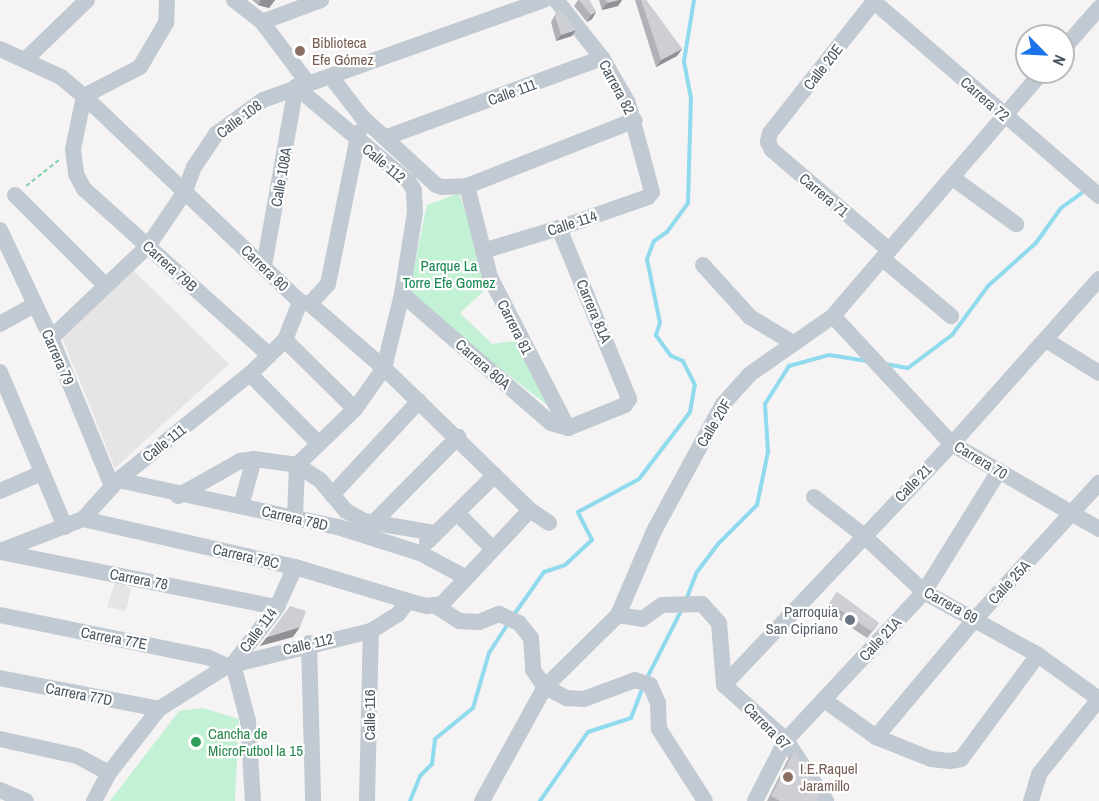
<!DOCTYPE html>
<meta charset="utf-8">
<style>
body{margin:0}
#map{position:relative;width:1099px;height:801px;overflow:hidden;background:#f5f3f3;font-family:"Archivo Narrow",sans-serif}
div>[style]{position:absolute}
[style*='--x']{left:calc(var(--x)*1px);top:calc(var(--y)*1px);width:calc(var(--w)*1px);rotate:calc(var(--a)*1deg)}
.education>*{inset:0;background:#e6e4e5}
.green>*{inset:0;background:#c3f1d5}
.stream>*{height:4px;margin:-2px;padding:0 2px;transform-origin:2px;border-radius:2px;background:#90daee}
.path>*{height:2px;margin-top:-1px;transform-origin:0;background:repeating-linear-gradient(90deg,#7ad0a6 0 4.5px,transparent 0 7.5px)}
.minor>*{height:16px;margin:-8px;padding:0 8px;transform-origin:8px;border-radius:8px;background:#c1cad2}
.wall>*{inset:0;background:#b0b2b7}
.shaded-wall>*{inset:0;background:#909195}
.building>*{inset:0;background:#cdcfd5}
.dots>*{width:16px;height:16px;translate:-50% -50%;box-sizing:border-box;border:3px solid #fff;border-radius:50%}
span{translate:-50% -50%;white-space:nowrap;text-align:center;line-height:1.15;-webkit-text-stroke:4.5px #fff;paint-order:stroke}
.education-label{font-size:15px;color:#785e54}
.left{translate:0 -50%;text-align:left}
.street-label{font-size:15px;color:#4a5661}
.park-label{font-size:15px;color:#17864f}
.worship-label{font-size:15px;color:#5b616d}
.right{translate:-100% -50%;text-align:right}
.leisure-label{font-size:15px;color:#27864d}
.north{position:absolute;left:1015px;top:24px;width:60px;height:60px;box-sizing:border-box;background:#fff;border:2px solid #b7bbc0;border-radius:50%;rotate:114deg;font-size:16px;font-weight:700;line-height:24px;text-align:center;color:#4a5661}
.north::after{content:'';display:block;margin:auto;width:21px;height:27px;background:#1a73e8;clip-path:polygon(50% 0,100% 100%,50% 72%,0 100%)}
</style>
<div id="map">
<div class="education">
<div style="clip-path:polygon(132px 269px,229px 364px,115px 468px,61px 335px)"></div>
<div style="clip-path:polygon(115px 582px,131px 588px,126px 611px,107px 607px)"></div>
</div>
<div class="green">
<div style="clip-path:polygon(459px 193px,490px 285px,460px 313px,492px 344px,520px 340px,556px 412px,408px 296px,427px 205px)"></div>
<div style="clip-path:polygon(203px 708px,239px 719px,235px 801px,110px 801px,179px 711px)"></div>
</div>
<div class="stream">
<div style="--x:885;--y:364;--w:23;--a:10"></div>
<div style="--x:908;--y:368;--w:55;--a:-36.9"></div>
<div style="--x:952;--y:335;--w:61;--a:-53.7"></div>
<div style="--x:988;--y:286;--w:64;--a:-41.9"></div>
<div style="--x:1036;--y:243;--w:43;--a:-54.5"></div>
<div style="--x:1061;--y:208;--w:31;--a:-36"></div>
<div style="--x:686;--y:600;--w:30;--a:-69"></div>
<div style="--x:697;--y:572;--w:35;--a:-53"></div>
<div style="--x:718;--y:544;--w:55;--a:-45"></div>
<div style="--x:757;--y:505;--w:54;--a:-78.3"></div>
<div style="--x:768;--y:452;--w:48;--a:-93.6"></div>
<div style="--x:765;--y:404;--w:45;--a:-57.7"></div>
<div style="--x:789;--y:366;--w:41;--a:-15.4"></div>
<div style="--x:829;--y:355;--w:37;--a:9"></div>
<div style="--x:513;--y:616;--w:54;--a:-54.8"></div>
<div style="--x:544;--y:572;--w:22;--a:-18"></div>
<div style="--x:565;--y:565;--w:37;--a:-43"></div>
<div style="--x:592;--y:540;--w:31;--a:-117"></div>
<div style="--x:578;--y:512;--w:69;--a:-28.4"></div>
<div style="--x:639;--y:479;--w:84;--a:-52.7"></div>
<div style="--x:690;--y:412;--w:27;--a:-80"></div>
<div style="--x:695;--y:385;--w:27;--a:-117"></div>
<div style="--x:683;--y:361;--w:13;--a:-157"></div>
<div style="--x:671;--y:356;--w:26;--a:-126"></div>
<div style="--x:656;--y:335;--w:13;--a:-72"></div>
<div style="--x:660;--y:323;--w:65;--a:-101.5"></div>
<div style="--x:647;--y:259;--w:19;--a:-69"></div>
<div style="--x:654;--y:241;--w:16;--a:-35"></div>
<div style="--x:667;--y:232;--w:36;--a:-54"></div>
<div style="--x:688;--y:203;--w:105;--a:-88.4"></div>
<div style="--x:691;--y:98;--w:38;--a:-101"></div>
<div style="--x:684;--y:61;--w:62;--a:-80.7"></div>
<div style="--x:646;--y:680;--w:80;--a:-63.1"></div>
<div style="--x:410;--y:801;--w:27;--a:-68"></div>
<div style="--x:420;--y:776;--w:17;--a:-45"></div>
<div style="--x:432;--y:764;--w:25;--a:-83"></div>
<div style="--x:435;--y:739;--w:49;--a:-39.2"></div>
<div style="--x:473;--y:708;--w:57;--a:-73.8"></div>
<div style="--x:489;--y:653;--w:37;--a:-57"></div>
<div style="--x:540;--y:801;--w:84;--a:-55.2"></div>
<div style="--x:588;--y:732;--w:45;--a:-18"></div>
<div style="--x:631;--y:718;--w:33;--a:-69"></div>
</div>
<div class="path">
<div style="--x:26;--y:186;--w:42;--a:-38.2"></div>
</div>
<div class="minor">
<div style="--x:167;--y:0;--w:23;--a:92"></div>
<div style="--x:166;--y:23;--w:51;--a:120.6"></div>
<div style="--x:140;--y:67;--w:63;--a:152.6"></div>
<div style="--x:84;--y:96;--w:54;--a:101.7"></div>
<div style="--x:73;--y:149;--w:25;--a:83"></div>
<div style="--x:76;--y:174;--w:17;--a:62"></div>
<div style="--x:84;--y:189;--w:249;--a:41.9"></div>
<div style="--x:234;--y:0;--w:36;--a:38"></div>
<div style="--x:262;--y:22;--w:76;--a:53"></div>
<div style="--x:872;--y:0;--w:300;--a:40.8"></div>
<div style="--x:875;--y:0;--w:169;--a:128.3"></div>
<div style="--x:770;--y:133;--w:9;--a:103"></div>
<div style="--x:768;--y:142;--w:9;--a:63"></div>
<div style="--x:772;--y:150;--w:154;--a:40.5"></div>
<div style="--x:262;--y:22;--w:63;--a:-20.4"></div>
<div style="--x:0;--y:49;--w:67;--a:24.7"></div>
<div style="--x:61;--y:77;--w:30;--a:40"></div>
<div style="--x:84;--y:96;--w:298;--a:43.6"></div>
<div style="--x:300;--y:302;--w:10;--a:11"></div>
<div style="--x:310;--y:304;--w:98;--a:40.9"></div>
<div style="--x:384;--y:368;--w:204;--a:44.2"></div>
<div style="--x:530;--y:510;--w:23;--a:34"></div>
<div style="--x:1063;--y:49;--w:55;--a:-48.7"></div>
<div style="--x:26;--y:59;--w:85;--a:-44"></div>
<div style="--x:331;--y:77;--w:51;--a:52.2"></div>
<div style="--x:362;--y:117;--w:100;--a:42.6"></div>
<div style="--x:436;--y:185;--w:6;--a:18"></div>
<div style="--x:442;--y:187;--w:25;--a:-2"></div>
<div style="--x:467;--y:186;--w:180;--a:-21.4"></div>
<div style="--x:387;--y:137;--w:229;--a:-20.2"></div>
<div style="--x:954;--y:179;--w:77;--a:36"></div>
<div style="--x:467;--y:186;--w:94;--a:75.8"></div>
<div style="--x:490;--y:277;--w:170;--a:62.7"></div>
<div style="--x:15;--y:195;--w:127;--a:45"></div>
<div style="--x:559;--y:228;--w:185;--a:67.7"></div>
<div style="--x:629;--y:399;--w:7;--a:124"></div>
<div style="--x:625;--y:405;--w:61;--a:158"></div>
<div style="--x:0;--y:230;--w:119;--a:64.7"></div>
<div style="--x:51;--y:338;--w:160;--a:67.6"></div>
<div style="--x:483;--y:251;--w:79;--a:-16.8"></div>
<div style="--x:559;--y:228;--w:94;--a:-19.2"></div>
<div style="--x:648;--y:197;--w:6;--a:-51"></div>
<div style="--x:652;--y:192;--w:92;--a:-105.1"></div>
<div style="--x:628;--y:103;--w:52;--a:-120"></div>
<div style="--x:602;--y:58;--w:74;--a:-128.4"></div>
<div style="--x:883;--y:259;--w:89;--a:40"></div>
<div style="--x:703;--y:265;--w:70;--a:47.9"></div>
<div style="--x:750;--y:317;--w:50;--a:31.2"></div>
<div style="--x:264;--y:266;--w:182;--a:-79.9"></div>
<div style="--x:402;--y:294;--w:197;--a:40.9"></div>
<div style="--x:551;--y:423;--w:18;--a:16"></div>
<div style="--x:310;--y:304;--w:27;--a:-48"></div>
<div style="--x:328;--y:284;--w:155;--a:-78.5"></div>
<div style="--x:833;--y:316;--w:175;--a:47.1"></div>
<div style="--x:952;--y:444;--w:170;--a:30"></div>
<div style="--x:0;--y:324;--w:38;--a:-29"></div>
<div style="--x:51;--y:338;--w:134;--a:-43.5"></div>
<div style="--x:148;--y:246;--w:64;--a:-55.8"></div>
<div style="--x:184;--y:193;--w:28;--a:-69"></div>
<div style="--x:194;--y:167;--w:40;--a:-56"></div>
<div style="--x:216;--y:134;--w:58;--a:-35.9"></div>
<div style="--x:263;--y:100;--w:298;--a:-19.6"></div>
<div style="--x:285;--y:340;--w:98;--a:44.6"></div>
<div style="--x:1046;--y:340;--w:62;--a:31.9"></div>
<div style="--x:0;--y:372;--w:168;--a:67.2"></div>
<div style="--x:250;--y:374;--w:97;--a:45.4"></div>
<div style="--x:118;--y:480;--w:225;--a:12.1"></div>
<div style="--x:338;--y:527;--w:86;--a:17.6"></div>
<div style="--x:420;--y:553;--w:51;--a:28.1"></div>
<div style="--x:0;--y:491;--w:46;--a:-23.2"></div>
<div style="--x:332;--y:495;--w:128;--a:-47.2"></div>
<div style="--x:178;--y:496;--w:71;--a:-29.4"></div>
<div style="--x:240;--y:461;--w:14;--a:-8"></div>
<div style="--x:254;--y:459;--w:43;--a:7.9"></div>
<div style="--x:297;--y:465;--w:27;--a:33"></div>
<div style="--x:320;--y:480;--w:40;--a:50"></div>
<div style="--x:346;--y:511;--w:21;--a:29"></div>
<div style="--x:364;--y:521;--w:71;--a:9.7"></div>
<div style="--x:814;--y:497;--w:62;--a:37.8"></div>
<div style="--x:863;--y:535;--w:83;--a:43.1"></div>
<div style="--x:924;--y:592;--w:130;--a:28.9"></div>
<div style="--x:1038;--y:655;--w:75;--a:35.8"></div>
<div style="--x:241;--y:506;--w:49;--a:-74.5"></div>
<div style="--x:457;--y:513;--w:51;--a:45"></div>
<div style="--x:295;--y:517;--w:52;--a:-87.8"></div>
<div style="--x:297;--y:465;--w:81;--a:-44"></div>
<div style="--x:355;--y:409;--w:50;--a:-54.7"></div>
<div style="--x:384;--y:368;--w:76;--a:-76.3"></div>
<div style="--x:402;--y:294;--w:83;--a:-81"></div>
<div style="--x:415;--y:212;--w:22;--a:-93"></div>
<div style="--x:414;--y:190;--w:9;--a:-122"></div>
<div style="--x:409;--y:182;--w:148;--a:-139.9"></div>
<div style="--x:83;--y:519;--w:217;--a:12.8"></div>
<div style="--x:295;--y:567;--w:118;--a:16.7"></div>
<div style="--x:374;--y:522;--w:120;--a:-45.3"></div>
<div style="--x:427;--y:542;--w:95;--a:-44.6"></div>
<div style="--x:0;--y:551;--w:89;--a:-21.1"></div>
<div style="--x:83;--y:519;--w:52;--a:-48.1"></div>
<div style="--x:118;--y:480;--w:169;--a:-38.8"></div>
<div style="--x:250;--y:374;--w:49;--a:-44.2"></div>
<div style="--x:285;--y:340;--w:41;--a:-68.5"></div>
<div style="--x:1;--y:552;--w:281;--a:11.3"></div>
<div style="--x:436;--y:606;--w:27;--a:33"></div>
<div style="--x:459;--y:621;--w:20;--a:3"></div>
<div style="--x:479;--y:622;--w:22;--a:-22"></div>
<div style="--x:499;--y:614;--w:22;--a:24"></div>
<div style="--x:519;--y:623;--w:19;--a:51"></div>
<div style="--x:531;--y:638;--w:32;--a:86"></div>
<div style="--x:533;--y:670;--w:21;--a:55"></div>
<div style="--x:545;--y:687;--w:25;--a:27"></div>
<div style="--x:567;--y:698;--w:17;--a:3"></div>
<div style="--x:584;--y:699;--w:54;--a:-20.4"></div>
<div style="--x:635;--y:680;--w:16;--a:18"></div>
<div style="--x:650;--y:685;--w:20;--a:66"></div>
<div style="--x:658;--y:703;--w:26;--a:88"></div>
<div style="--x:659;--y:729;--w:85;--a:57.4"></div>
<div style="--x:0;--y:615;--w:211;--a:11.5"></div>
<div style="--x:207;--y:657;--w:22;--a:24"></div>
<div style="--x:618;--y:615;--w:24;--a:9"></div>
<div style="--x:642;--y:619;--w:24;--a:-35"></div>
<div style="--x:662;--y:605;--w:40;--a:-1.4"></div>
<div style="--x:702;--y:604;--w:25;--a:48"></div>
<div style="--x:719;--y:623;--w:62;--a:85.4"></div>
<div style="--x:309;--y:643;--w:158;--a:88.5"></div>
<div style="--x:0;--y:678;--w:162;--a:11"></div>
<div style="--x:724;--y:685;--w:332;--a:-46.6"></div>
<div style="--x:952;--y:444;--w:221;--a:-48.3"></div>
<div style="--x:724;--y:685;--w:83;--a:41.6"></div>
<div style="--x:786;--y:740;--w:73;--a:56.7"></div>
<div style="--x:824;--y:700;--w:64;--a:35.4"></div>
<div style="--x:876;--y:737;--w:59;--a:21.8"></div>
<div style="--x:931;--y:759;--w:19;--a:6"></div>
<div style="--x:950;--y:761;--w:11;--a:-10"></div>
<div style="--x:961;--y:759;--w:129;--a:-53.5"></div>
<div style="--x:876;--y:737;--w:155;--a:-50"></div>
<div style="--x:976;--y:618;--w:183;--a:-47.7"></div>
<div style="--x:0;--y:739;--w:79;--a:12.4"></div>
<div style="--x:77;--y:756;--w:36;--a:28"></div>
<div style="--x:0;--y:790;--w:28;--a:23"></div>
<div style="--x:94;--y:801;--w:32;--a:-62"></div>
<div style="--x:109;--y:773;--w:81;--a:-52"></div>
<div style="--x:159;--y:709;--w:80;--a:-32.3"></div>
<div style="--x:227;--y:666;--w:148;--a:-13.7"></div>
<div style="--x:371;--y:631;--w:32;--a:-32"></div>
<div style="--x:398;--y:614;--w:16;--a:-52"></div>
<div style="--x:408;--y:601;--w:20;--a:15"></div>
<div style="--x:427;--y:606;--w:15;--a:-8"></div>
<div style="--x:442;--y:604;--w:129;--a:-46.9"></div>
<div style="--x:253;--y:801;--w:80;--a:-93.6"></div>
<div style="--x:248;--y:721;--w:59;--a:-104.7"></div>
<div style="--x:233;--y:664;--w:72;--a:-52.3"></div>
<div style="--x:277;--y:607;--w:44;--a:-65.8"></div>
<div style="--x:367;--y:801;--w:170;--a:-88.7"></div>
<div style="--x:482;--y:801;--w:130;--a:-61.1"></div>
<div style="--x:545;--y:687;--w:103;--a:-44.6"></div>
<div style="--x:618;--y:615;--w:91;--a:-66.8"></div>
<div style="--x:654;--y:531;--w:145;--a:-61.5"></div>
<div style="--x:723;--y:404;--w:40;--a:-48"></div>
<div style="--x:750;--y:374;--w:101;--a:-34.9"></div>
<div style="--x:833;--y:316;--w:321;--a:-49.4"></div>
<div style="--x:755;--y:801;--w:68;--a:-63.1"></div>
<div style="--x:786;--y:740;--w:202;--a:-47"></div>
<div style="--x:924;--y:592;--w:142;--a:-58.2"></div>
<div style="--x:1031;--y:801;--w:28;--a:-73"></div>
<div style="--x:1039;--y:774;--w:96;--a:-51.3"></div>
</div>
<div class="wall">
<div style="clip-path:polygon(252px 0,275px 0,269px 8px,258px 5px)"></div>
<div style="clip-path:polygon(578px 0,589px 0,596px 12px,592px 19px,587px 22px,574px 6px)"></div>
<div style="clip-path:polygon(599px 0,622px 0,618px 6px,602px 10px)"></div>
<div style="clip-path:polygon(635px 0,646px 0,682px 49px,677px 56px,656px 67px)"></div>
<div style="clip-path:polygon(559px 8px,572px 36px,556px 41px,551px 22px)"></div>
<div style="clip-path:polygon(837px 592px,879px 623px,867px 638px,825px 610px)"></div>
<div style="clip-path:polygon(794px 751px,817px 801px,767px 801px,787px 761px)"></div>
</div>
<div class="shaded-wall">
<div style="clip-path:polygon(261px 0,275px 0,269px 8px,258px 5px)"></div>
<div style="clip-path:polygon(619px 0,622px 0,618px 6px,602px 10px,607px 3px)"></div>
<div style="clip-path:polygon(596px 12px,592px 19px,587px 22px,591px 15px)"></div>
<div style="clip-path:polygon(576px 30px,572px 36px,556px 41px,561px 35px)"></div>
<div style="clip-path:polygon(682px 49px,677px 56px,656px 67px,661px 60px)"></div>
<div style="clip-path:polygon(300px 627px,293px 637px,260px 646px,267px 637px)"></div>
</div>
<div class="building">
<div style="clip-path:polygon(579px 0,589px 0,596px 12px,591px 15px)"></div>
<div style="clip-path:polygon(606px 0,619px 0,607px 3px)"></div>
<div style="clip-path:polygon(641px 0,646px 0,682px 49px,661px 60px)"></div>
<div style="clip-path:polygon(559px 8px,576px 30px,561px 35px,555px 16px)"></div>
<div style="clip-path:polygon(837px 592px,879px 623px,871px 631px,830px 603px)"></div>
<div style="clip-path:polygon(290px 606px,306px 611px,300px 627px,267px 637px)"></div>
<div style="clip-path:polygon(794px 751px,821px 792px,817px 801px,780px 801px,771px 796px)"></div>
</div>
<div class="dots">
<div style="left:300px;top:51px;background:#8d6e63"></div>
<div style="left:850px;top:620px;background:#6b7280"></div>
<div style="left:196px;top:742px;background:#2e9e5b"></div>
<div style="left:788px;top:777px;background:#8d6e63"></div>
</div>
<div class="education-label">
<span class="left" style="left:312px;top:51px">Biblioteca<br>Efe Gómez</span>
<span class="left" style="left:800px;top:777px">I.E.Raquel<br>Jaramillo</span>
</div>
<div class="street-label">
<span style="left:823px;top:67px;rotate:-52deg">Calle 20E</span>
<span style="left:617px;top:87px;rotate:62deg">Carrera 82</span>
<span style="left:512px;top:92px;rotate:-20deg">Calle 111</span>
<span style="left:985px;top:99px;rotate:41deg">Carrera 72</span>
<span style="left:239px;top:119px;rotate:-37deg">Calle 108</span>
<span style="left:384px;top:163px;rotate:40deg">Calle 112</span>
<span style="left:281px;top:177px;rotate:-80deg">Calle 108A</span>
<span style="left:824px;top:195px;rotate:40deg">Carrera 71</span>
<span style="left:572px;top:223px;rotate:-18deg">Calle 114</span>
<span style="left:170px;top:266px;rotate:42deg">Carrera 79B</span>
<span style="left:265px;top:268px;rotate:44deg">Carrera 80</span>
<span style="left:594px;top:311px;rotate:67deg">Carrera 81A</span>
<span style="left:515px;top:327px;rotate:63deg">Carrera 81</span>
<span style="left:58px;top:357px;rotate:66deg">Carrera 79</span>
<span style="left:483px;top:364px;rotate:41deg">Carrera 80A</span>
<span style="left:714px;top:423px;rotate:-59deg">Calle 20F</span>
<span style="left:164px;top:443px;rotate:-38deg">Calle 111</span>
<span style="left:981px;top:460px;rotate:31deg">Carrera 70</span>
<span style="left:913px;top:483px;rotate:-46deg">Calle 21</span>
<span style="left:295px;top:518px;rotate:13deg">Carrera 78D</span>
<span style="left:246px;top:556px;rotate:13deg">Carrera 78C</span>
<span style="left:139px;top:579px;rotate:11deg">Carrera 78</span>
<span style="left:1009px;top:582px;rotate:-47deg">Calle 25A</span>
<span style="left:951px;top:605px;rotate:29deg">Carrera 69</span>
<span style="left:258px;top:630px;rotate:-53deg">Calle 114</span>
<span style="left:114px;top:638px;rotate:11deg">Carrera 77E</span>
<span style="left:880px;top:639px;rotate:-47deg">Calle 21A</span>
<span style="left:308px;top:644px;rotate:-13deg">Calle 112</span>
<span style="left:79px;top:694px;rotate:11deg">Carrera 77D</span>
<span style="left:370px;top:715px;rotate:-90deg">Calle 116</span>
<span style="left:767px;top:726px;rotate:45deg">Carrera 67</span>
</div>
<div class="park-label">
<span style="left:449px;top:274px">Parque La<br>Torre Efe Gomez</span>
</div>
<div class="worship-label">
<span class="right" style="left:838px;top:620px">Parroquia<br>San Cipriano</span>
</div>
<div class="leisure-label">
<span class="left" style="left:208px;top:742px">Cancha de<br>MicroFutbol la 15</span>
</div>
<div class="north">N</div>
</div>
